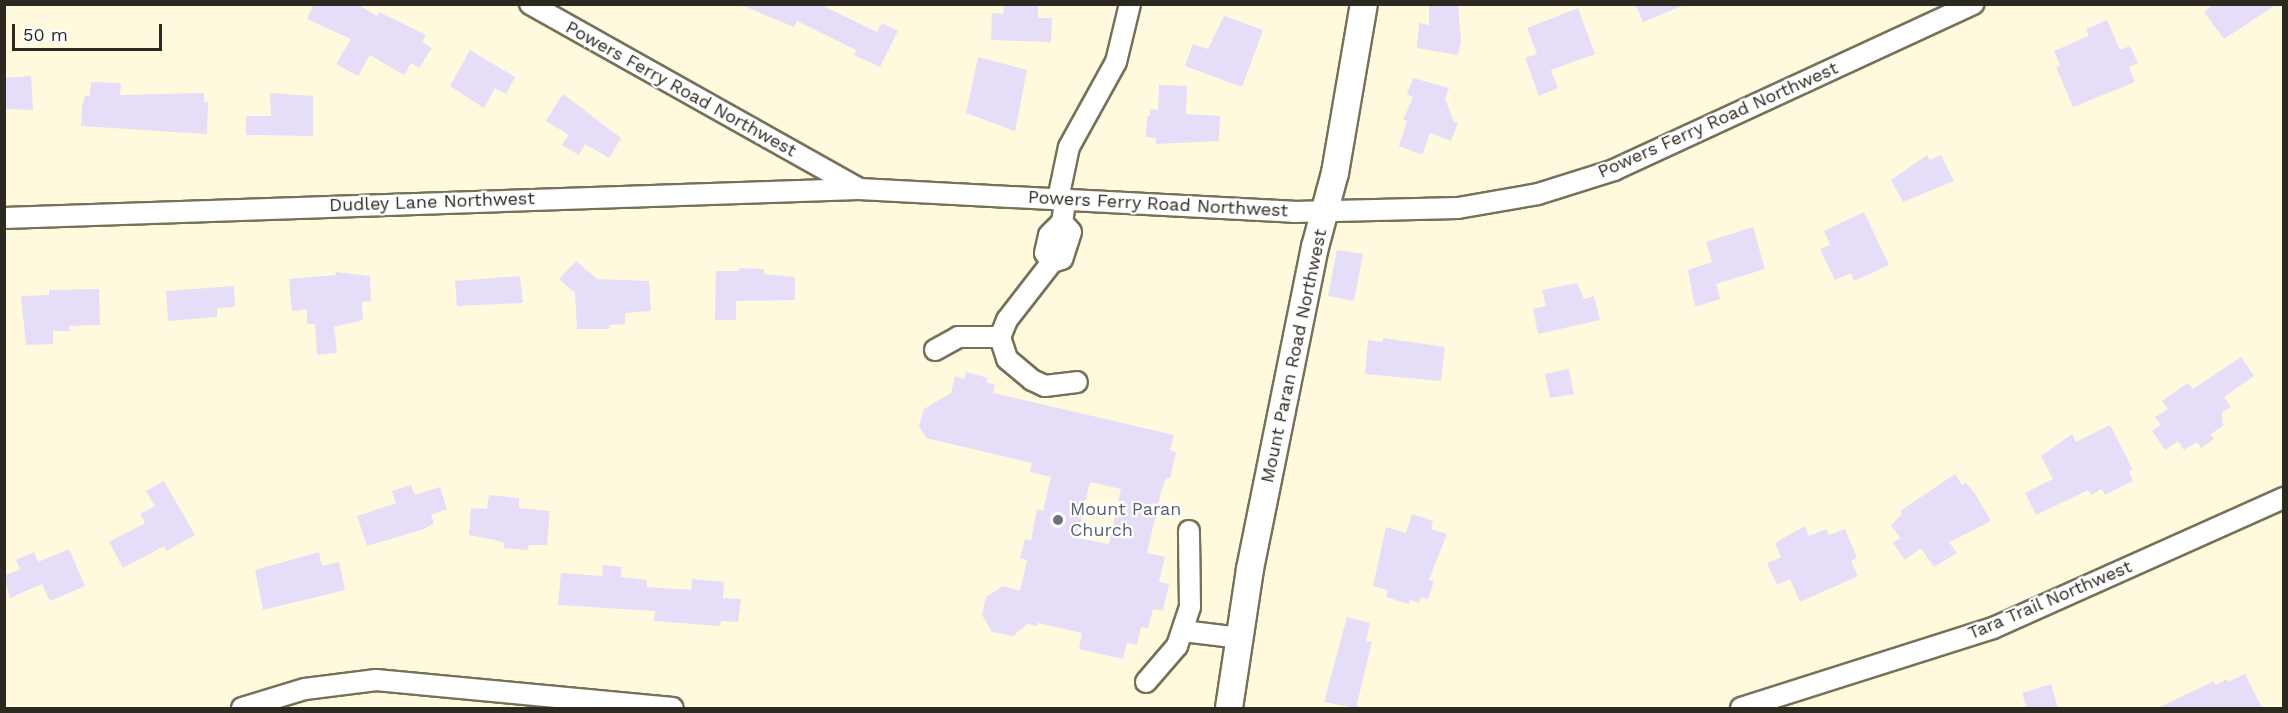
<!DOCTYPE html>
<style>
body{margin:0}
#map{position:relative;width:2288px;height:713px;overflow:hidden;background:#fffade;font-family:"Work Sans",sans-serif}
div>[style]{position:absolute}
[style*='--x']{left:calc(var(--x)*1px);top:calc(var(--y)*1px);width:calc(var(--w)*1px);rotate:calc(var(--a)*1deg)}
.building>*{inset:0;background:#e6ddf8}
.roads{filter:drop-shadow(2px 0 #767158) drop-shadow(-2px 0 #767158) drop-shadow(0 2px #767158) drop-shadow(0 -2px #767158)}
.minor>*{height:20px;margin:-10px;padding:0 10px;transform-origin:10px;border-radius:10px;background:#fff}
.major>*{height:26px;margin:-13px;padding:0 13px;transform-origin:13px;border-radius:13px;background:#fff}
.dots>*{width:16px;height:16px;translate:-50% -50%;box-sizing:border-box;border:3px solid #fff;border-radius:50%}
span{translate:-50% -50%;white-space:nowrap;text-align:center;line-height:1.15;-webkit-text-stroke:4.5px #fff;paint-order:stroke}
.street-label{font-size:18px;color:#2c2a20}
.worship-label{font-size:18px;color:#5b616d}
.left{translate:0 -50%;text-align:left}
.frame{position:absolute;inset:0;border:6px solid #2c2a20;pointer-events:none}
.scale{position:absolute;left:12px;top:24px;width:150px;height:27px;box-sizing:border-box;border:3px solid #2c2a20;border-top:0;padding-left:8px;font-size:18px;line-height:21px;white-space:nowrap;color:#2c2a20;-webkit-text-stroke:4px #fff;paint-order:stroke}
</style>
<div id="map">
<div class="building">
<div style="clip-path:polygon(314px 4px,357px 4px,377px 16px,379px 12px,426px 35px,422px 42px,432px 48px,419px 68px,411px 63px,404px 75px,370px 55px,358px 76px,336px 64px,351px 39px,307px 19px)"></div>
<div style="clip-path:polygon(819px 4px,877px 32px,882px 23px,898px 31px,880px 67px,854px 55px,856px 50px,797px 21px,794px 27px,741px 5px)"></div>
<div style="clip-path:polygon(1004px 4px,1038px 4px,1038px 18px,1052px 18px,1051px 42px,991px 40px,992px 13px,1003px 14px)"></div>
<div style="clip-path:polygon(1429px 4px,1458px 4px,1461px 41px,1458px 55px,1417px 48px,1419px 23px,1429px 25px)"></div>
<div style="clip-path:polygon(1635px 4px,1684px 4px,1684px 5px,1643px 22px)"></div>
<div style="clip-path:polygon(2214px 4px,2277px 4px,2224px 39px,2204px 12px)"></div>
<div style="clip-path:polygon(1578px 8px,1595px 54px,1551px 70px,1558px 88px,1539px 96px,1525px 58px,1537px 54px,1527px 28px)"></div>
<div style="clip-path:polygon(1224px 16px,1263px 30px,1242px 87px,1185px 66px,1193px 44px,1208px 49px)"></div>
<div style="clip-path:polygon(2107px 20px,2120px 50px,2130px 46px,2138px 63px,2129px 67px,2135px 82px,2073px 107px,2056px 67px,2060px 65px,2054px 51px,2089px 36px,2086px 29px)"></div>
<div style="clip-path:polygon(470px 50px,515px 77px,506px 94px,495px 88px,484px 108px,450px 86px)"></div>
<div style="clip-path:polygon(978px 57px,1027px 70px,1015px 131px,966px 113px)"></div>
<div style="clip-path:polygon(31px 76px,33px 110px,4px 109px,4px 78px)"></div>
<div style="clip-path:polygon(1413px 78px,1449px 88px,1445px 99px,1454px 122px,1458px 123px,1451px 141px,1430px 133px,1422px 155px,1399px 146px,1407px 121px,1403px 120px,1413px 97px,1407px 94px)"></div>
<div style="clip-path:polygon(91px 82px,121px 83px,120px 95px,204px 93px,204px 102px,208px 102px,207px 134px,81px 126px,82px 107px,85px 96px,90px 96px)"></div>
<div style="clip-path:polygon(1159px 85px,1187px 86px,1186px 114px,1220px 116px,1219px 141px,1156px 144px,1156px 138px,1146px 137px,1147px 116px,1150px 116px,1150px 109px,1158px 110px)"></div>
<div style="clip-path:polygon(270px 93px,313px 96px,313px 136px,246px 135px,246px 116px,271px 116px)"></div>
<div style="clip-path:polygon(563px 94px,621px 138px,609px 158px,585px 144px,579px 155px,562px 145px,569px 135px,546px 121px)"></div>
<div style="clip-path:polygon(1927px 155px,1930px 160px,1941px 155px,1954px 181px,1903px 202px,1891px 180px)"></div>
<div style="clip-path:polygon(1864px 212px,1889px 265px,1854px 281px,1851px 273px,1835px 280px,1820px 249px,1830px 245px,1824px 231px)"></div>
<div style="clip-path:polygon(1753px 227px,1765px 269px,1716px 284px,1720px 299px,1695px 307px,1688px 270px,1712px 262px,1706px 242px)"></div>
<div style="clip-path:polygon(1337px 250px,1363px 254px,1354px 301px,1328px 296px)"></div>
<div style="clip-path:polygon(576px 261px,597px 279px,649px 281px,651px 311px,625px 313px,625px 324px,610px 325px,609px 329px,577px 329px,575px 293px,559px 279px)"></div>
<div style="clip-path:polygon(740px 268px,764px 269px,764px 274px,795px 277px,795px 300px,736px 301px,736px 320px,715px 320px,716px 271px,739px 271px)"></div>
<div style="clip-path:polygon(335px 272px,370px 276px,371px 301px,362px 302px,363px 320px,334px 327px,337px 353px,317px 355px,315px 324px,307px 324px,307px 309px,292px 311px,289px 279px,336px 275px)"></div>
<div style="clip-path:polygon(520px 276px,523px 303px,457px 306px,455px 281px)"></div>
<div style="clip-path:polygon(1577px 283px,1584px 299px,1594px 296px,1600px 320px,1538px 334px,1533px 309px,1546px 306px,1542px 290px)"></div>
<div style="clip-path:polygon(234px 286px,235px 307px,217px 308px,217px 317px,168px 321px,166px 291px)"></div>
<div style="clip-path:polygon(99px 289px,100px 325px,69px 326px,70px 331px,53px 331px,53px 344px,26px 345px,21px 296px,49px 295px,49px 290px)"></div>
<div style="clip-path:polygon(1383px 338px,1445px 347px,1441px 381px,1365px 374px,1368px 340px,1383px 342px)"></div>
<div style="clip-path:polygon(2241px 357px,2254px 376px,2224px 397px,2231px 407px,2222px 412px,2223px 426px,2211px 434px,2214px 439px,2201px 448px,2197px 442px,2184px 450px,2178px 441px,2165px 450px,2152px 431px,2161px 425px,2155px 417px,2168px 409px,2162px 401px,2188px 383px,2193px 389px)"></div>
<div style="clip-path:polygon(1569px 369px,1574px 394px,1550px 398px,1545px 374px)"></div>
<div style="clip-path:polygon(evenodd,966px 372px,988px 378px,986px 382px,995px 385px,993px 393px,1174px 435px,1170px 450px,1176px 452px,1170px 479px,1166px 478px,1161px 492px,1147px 553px,1165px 557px,1159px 582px,1169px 584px,1163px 611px,1153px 609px,1148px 628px,1141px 627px,1137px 645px,1127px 643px,1123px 659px,1079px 649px,1082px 633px,1038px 623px,1037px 626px,1027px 624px,1013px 636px,992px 632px,982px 615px,986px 597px,1003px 586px,1020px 591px,1027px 560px,1020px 558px,1025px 539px,1031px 541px,1037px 509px,1043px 511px,1051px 477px,1030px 472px,1032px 463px,926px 438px,919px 426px,924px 409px,951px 393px,955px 376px,964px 379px,966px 372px,1090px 482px,1121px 489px,1109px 544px,1077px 538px,1090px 482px)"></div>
<div style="clip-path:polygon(2110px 425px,2133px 470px,2129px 471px,2133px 481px,2105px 495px,2102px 489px,2091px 495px,2088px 490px,2036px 515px,2025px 493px,2053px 479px,2041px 456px,2072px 434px,2076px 442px)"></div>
<div style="clip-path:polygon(1955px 474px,1962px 485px,1966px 483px,1974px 492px,1991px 521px,1949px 542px,1957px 553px,1934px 567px,1921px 548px,1905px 560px,1893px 543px,1900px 538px,1891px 525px,1902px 514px,1900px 511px)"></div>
<div style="clip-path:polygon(164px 481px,195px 535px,166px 551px,164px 546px,123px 568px,109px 542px,145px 523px,140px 514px,155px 506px,146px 491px)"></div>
<div style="clip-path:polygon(411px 485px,415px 495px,440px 487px,447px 509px,431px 515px,434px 523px,424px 529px,367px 546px,357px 516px,396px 503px,392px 491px)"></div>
<div style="clip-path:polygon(489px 495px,519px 498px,519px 508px,550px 511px,547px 545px,529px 545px,528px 550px,504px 548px,504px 543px,495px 540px,469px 535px,471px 508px,487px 509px)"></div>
<div style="clip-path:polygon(1412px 514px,1433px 521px,1431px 529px,1447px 534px,1429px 580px,1434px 581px,1428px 599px,1421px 597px,1419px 603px,1410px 600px,1409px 604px,1386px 597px,1388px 590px,1373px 586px,1386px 527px,1406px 533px)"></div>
<div style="clip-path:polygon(1805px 526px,1809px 536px,1826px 529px,1829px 535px,1845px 529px,1857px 558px,1851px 561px,1858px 576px,1800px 602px,1790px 579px,1777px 585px,1767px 563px,1781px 557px,1775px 543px)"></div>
<div style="clip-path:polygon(69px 549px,85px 586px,50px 601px,42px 584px,10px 598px,4px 576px,20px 569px,16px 560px,34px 552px,38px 562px)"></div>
<div style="clip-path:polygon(319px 552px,322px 566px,339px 562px,345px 590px,263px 610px,255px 570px)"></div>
<div style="clip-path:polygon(603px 565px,622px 567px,621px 577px,647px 580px,647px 587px,691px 590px,692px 579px,724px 582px,723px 598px,741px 599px,738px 622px,721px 621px,720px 626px,654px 621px,655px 611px,558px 605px,561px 573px,602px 576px)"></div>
<div style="clip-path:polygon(1347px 617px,1370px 623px,1366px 641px,1372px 642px,1356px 708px,1324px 702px)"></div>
<div style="clip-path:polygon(2245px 674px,2262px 708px,2158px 708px,2214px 681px,2215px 685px,2227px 679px,2228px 682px)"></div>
<div style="clip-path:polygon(2051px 684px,2058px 708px,2027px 708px,2022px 693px)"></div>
</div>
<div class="roads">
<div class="minor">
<div style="--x:530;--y:4;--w:377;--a:29.3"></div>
<div style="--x:1058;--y:199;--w:53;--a:-78.1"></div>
<div style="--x:1069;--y:147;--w:97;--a:-61.1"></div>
<div style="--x:1116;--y:62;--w:60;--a:-76.4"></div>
<div style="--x:4;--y:218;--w:855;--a:-1.94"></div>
<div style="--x:859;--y:189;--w:435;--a:3"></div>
<div style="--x:1293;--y:212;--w:165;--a:-1.4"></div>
<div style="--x:1458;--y:208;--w:81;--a:-9.9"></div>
<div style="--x:1538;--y:194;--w:80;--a:-17.5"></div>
<div style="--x:1614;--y:170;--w:396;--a:-24.8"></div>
<div style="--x:1062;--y:222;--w:13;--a:48"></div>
<div style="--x:1071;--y:232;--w:28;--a:108"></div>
<div style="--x:1062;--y:259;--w:10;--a:163"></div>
<div style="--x:1052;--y:262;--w:73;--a:127.8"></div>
<div style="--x:1007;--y:320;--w:18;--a:112"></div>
<div style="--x:1000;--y:337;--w:23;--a:72"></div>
<div style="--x:1007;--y:359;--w:33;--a:40"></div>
<div style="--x:1032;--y:380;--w:14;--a:25"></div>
<div style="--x:1045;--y:386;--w:32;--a:-7"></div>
<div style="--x:1052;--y:262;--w:11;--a:-128"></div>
<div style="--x:1045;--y:253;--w:18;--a:-77"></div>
<div style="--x:1049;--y:235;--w:18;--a:-45"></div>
<div style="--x:1062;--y:222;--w:12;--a:-81"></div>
<div style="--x:935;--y:350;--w:26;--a:-29"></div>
<div style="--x:958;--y:337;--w:42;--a:0"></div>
<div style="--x:1183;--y:631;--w:57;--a:7"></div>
<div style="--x:1146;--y:682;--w:48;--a:-49.3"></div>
<div style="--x:1177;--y:646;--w:41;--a:-71.6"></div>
<div style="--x:1190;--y:607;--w:76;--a:-90.8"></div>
<div style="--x:242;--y:708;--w:66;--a:-16.8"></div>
<div style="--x:305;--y:689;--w:72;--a:-7.2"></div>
<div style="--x:376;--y:680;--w:298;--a:5.4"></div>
<div style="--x:1741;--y:708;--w:264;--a:-17.6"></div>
<div style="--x:1993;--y:628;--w:319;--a:-24.1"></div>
</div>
<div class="major">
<div style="--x:1229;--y:708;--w:141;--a:-81.4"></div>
<div style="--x:1250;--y:569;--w:328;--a:-78.6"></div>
<div style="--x:1315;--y:247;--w:77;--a:-74.9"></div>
<div style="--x:1335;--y:173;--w:171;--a:-80.3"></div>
</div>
</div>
<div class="dots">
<div style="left:1058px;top:520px;background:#6b7280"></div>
</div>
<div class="street-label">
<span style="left:681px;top:89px;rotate:29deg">Powers Ferry Road Northwest</span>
<span style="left:1718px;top:120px;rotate:-24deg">Powers Ferry Road Northwest</span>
<span style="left:432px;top:202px;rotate:-2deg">Dudley Lane Northwest</span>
<span style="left:1158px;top:204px;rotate:3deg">Powers Ferry Road Northwest</span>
<span style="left:1294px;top:356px;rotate:-78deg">Mount Paran Road Northwest</span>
<span style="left:2050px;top:600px;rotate:-23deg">Tara Trail Northwest</span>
</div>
<div class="worship-label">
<span class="left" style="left:1070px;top:520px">Mount Paran<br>Church</span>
</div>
<div class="frame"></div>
<div class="scale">50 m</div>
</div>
